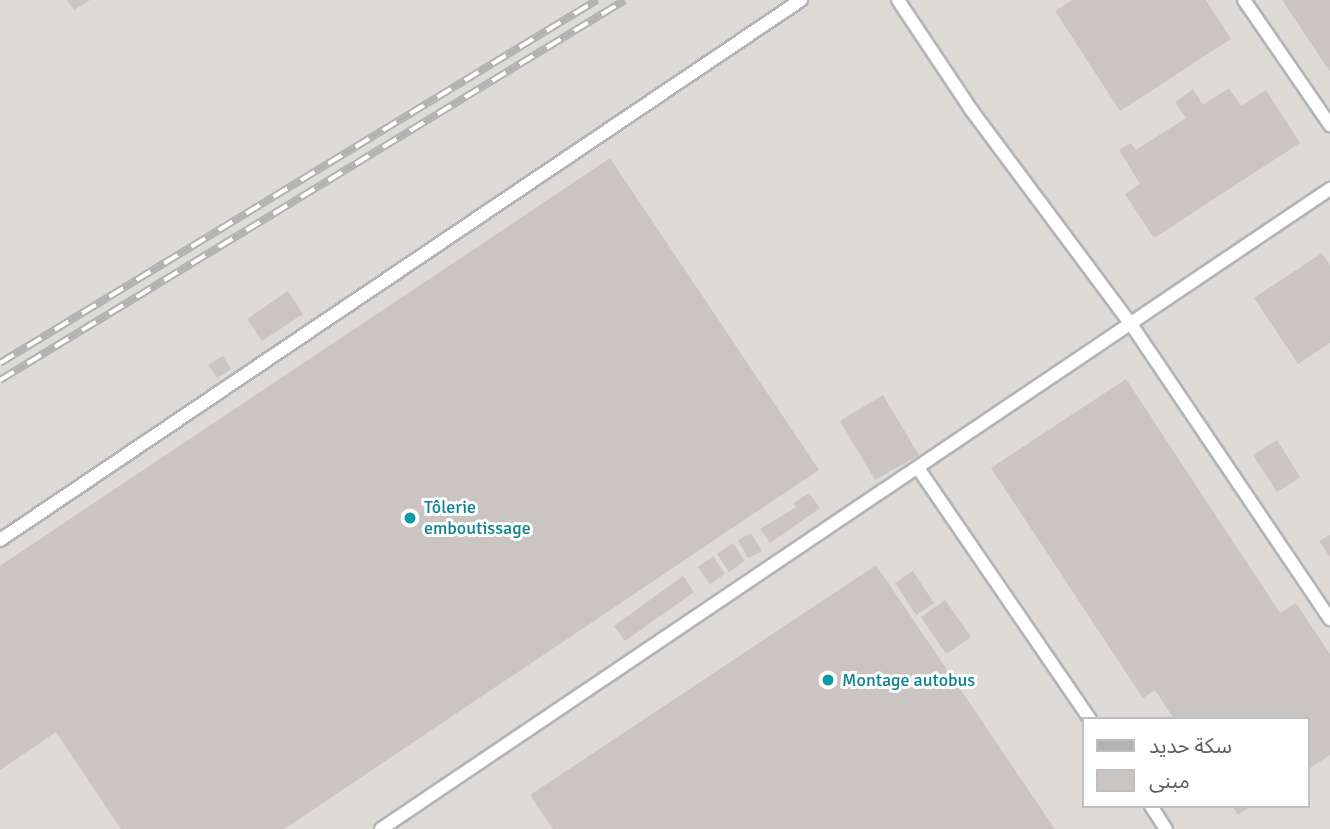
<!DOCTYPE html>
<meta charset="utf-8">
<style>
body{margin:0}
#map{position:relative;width:1330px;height:829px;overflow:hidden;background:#ede8e1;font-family:Signika,"Noto Sans Arabic",sans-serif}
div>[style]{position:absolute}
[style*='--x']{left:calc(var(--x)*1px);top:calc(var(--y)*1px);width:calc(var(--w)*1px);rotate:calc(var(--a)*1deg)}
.industrial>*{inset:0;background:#dedad6}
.building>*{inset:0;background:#cac5c0}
.roads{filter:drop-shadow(2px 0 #b2b5b9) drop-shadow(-2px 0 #b2b5b9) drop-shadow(0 2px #b2b5b9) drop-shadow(0 -2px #b2b5b9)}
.lane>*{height:12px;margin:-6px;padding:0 6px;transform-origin:6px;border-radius:6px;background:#fff}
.rail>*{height:8px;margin-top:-4px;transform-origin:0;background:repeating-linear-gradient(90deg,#fff 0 16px,#b1b2b2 0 32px);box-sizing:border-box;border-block:2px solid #b1b2b2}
.dots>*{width:19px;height:19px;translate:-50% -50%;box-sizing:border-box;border:4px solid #fff;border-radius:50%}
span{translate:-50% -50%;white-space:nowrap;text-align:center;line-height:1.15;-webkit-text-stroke:6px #fff;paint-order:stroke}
.culture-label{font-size:18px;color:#0d838f}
.left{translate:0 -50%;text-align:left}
.legend{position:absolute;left:1082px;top:717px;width:228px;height:91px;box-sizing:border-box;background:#fff;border:2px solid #bdbfc0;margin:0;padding:9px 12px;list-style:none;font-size:21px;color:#5a5f62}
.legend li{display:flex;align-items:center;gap:14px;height:35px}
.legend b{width:35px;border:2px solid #bdbfc0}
</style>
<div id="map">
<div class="industrial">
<div style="clip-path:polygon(evenodd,0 0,1330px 0,1330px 829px,0 829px,0 0,1083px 719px,1307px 719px,1307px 806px,1083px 806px,1083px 719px)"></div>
</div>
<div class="building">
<div style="clip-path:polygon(67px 0,90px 0,74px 10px)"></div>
<div style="clip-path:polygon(1072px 0,1206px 0,1231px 39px,1120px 111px,1055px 11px)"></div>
<div style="clip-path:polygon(1282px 0,1330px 0,1330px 72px)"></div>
<div style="clip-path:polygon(1229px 88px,1241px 106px,1266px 90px,1300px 143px,1154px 238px,1125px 194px,1140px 184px,1119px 150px,1131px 143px,1136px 150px,1186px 118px,1175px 102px,1193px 89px,1203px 105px)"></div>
<div style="clip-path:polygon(610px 158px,819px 470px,284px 829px,121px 829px,56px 732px,0 770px,0 566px)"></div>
<div style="clip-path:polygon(1322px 253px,1330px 265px,1330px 343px,1298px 364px,1254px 298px)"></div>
<div style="clip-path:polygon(288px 291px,303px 314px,262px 341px,247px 319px)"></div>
<div style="clip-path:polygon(223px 356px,231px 369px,217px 378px,208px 365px)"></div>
<div style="clip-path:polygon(1126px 379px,1280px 613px,1296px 603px,1330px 654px,1330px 755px,1307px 770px,1307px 719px,1174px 719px,1155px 690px,1143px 698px,991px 468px)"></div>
<div style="clip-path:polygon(883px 395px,919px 455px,875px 480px,840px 421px)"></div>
<div style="clip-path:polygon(1277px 440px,1300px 477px,1277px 492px,1253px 455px)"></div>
<div style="clip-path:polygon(809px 493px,820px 508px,770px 543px,760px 529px,796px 507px,794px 503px)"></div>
<div style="clip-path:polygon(751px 533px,762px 551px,748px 558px,738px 540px)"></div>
<div style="clip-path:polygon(1330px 535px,1330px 557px,1319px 541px)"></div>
<div style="clip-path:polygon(733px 543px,745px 561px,729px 572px,717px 554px)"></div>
<div style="clip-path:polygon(713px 556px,725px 574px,710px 584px,698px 567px)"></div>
<div style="clip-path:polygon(876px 565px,1055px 829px,553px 829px,530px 795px)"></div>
<div style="clip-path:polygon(913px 571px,934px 603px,916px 615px,895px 583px)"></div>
<div style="clip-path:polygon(683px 576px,694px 592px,625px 641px,614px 626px)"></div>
<div style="clip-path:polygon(945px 600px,971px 637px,946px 654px,921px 617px)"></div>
<div style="clip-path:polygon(1232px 806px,1252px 806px,1238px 815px)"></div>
</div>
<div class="roads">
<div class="lane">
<div style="--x:898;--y:0;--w:133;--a:56.3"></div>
<div style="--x:972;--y:111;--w:266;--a:53.3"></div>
<div style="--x:1131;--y:324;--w:356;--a:56"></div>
<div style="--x:1244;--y:0;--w:152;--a:55.5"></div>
<div style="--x:918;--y:468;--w:304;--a:55.6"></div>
<div style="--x:0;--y:540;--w:966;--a:-33.99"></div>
<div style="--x:1151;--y:806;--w:27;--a:57"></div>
<div style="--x:381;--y:829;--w:1145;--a:-34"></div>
</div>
</div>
<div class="rail">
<div style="--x:0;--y:363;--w:699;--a:-31.3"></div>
<div style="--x:0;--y:380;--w:731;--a:-31.3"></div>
</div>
<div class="dots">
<div style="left:410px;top:518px;background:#0f9aa8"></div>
<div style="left:828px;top:680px;background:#0f9aa8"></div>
</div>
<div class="culture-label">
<span class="left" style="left:424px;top:518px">Tôlerie<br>emboutissage</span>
<span class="left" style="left:842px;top:680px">Montage autobus</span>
</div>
<ul class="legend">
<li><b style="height:9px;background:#b1b2b2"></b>سكة حديد</li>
<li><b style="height:19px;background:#cac5c0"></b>مبنى</li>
</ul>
</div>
